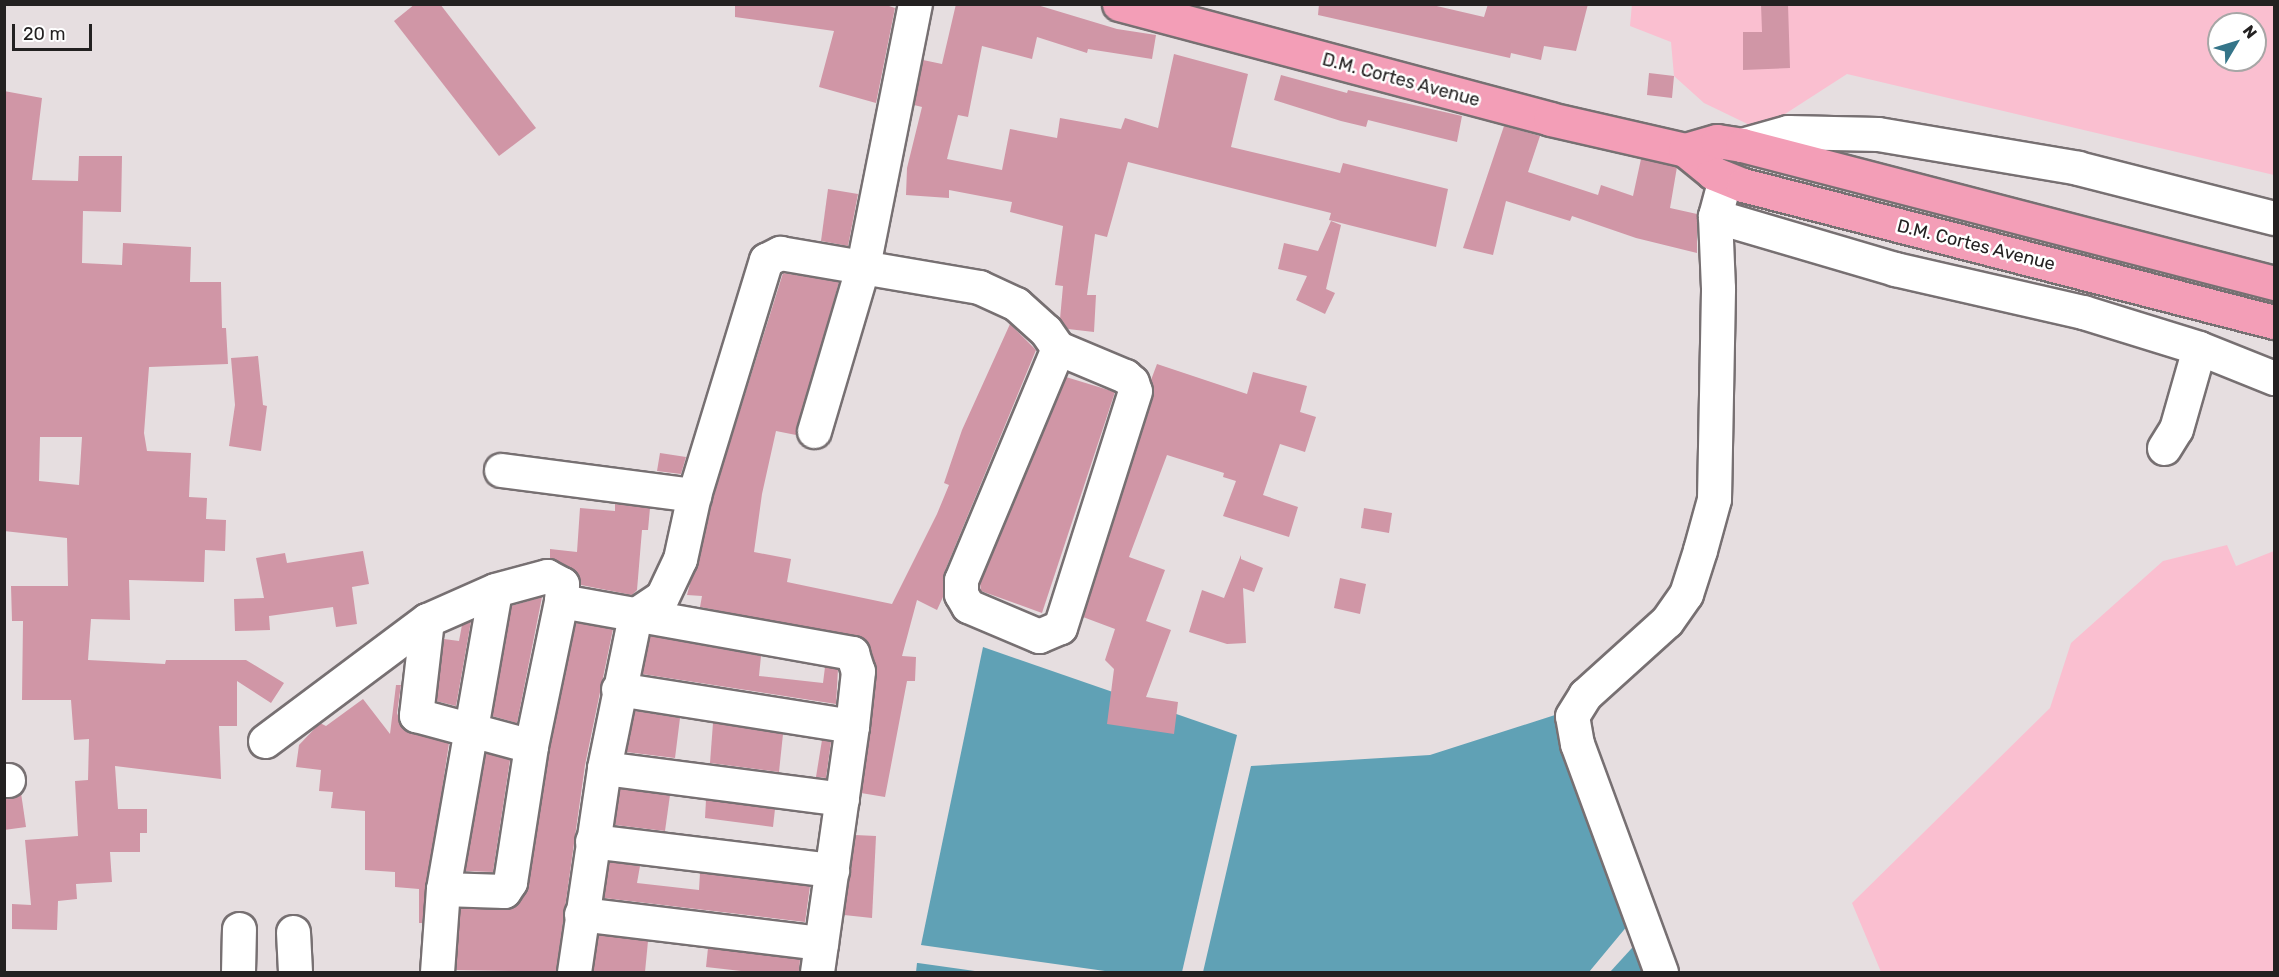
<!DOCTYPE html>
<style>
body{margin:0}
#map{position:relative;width:2279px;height:977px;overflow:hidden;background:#e6dee0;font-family:Rubik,sans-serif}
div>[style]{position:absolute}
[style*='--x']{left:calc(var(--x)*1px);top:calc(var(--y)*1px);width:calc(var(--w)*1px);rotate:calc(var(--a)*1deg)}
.green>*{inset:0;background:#fabfd0}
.water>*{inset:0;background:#60a1b5}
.building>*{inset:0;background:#d096a6}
.roads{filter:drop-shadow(2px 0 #777072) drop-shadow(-2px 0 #777072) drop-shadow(0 2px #777072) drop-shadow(0 -2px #777072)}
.minor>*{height:33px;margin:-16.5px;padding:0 16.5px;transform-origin:16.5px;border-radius:16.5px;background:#fff}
.highway>*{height:33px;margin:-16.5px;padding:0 16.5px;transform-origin:16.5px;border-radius:16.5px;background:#f39eb7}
span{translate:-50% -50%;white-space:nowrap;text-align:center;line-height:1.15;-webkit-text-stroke:5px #fff;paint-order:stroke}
.street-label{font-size:18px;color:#232121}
.frame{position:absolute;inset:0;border:6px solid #232121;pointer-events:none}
.north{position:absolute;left:2207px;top:12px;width:60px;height:60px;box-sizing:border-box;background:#fff;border:2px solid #a7a6a6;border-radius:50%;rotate:52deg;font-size:16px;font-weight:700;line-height:24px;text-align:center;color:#232121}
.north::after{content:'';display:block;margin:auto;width:21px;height:27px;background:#357589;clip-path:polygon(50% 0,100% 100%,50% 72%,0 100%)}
.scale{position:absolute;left:12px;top:24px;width:80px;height:27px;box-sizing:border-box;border:3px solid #232121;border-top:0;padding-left:8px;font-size:18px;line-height:21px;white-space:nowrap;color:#232121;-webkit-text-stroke:4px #fff;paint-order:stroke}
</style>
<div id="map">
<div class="green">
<div style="clip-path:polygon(evenodd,1632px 4px,2274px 5px,2274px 175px,1847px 74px,1760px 130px,1704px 103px,1674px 76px,1671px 42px,1630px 26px,1632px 4px,2219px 24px,2255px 24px,2255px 60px,2219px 60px,2219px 24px)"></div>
<div style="clip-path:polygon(2227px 545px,2236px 566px,2274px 551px,2274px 972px,1881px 972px,1852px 903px,2050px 708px,2071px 643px,2163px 561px)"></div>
</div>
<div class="water">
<div style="clip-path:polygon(983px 647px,1237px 735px,1182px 972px,1112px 972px,921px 945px)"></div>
<div style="clip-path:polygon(1555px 715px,1633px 919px,1589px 972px,1203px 972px,1251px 766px,1430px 755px)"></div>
<div style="clip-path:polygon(1642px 937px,1655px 972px,1610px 972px)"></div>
<div style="clip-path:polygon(917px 963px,918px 963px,982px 972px,916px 972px)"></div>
</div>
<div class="building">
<div style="clip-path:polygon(415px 4px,440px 4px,536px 128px,499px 156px,394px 21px)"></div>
<div style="clip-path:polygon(735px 4px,883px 4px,895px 8px,876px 103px,819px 87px,834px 31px,735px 17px)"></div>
<div style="clip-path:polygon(956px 4px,1034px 4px,1117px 29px,1156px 35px,1152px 59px,1088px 49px,1087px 53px,1037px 37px,1032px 59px,982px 46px,968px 117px,958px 115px,947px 159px,1002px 170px,1010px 129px,1057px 138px,1060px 118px,1121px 129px,1125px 118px,1158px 128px,1174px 54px,1248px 74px,1231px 147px,1340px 173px,1343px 163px,1448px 189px,1436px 247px,1329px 220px,1331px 213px,1128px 162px,1107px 237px,1095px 234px,1087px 295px,1096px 295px,1094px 332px,1068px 329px,1060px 319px,1063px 286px,1055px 285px,1063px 226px,1010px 212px,1012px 202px,949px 190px,949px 198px,906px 195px,907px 168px,922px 107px,914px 105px,923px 60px,942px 64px)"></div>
<div style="clip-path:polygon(1319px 4px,1428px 4px,1484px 17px,1488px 4px,1588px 4px,1576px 51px,1544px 46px,1541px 60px,1511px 53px,1510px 58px,1318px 15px)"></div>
<div style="clip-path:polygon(1761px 4px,1788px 4px,1790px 68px,1743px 70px,1743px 32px,1762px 32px)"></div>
<div style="clip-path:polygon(1649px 73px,1674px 76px,1672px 98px,1647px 95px)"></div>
<div style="clip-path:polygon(1281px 75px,1347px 93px,1348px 90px,1462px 116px,1457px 142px,1368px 120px,1366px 127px,1341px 121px,1274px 100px)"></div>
<div style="clip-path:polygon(evenodd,4px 91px,42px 98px,32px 180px,78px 181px,79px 156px,122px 156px,121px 212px,83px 211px,82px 263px,122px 265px,123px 243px,191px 247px,190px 282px,221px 282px,222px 328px,226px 328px,228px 364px,149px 367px,144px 433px,147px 451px,191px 453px,189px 497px,207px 498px,206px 519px,226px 520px,225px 551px,205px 550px,204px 582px,129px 580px,130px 620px,91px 619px,88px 660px,165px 664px,166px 660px,246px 660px,284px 683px,271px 703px,237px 681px,237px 726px,219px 726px,221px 779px,115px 766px,118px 809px,147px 809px,147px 833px,140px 833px,140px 852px,110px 852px,112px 882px,76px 884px,77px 899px,58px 901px,57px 930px,12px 929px,12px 904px,31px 905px,25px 840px,78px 836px,75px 781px,88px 780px,89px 739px,74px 740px,71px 700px,22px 700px,23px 621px,12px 621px,11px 586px,68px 586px,67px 538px,4px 531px,4px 91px,40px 437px,82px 437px,79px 485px,39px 481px,40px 437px)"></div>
<div style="clip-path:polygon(1504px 126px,1540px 136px,1528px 172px,1598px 195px,1601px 185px,1633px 196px,1641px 159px,1677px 167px,1670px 208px,1697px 214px,1697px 253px,1636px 238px,1572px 216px,1570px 221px,1506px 201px,1493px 255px,1463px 248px)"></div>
<div style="clip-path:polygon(828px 189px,858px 194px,848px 246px,821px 241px)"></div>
<div style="clip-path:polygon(1331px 221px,1341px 225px,1326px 289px,1335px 293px,1325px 314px,1296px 300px,1307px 276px,1278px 269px,1284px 243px,1318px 251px)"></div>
<div style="clip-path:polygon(783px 273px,839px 282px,796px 435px,776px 431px,762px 494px,754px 552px,791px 559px,787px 582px,892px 604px,937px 514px,949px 485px,944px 483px,962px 430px,1010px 324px,1036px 350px,944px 573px,943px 597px,937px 610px,917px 600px,902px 656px,916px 657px,915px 681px,907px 681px,885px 797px,861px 793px,877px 673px,865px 639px,700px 607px,702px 596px,687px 595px,712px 500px)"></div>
<div style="clip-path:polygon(258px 356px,263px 405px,267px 406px,261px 451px,229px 446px,235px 405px,231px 358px)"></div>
<div style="clip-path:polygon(1157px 364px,1247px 394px,1253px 372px,1307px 386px,1300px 412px,1316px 417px,1305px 452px,1280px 444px,1263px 495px,1298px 507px,1289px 537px,1223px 516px,1236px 481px,1223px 477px,1224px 473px,1167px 455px,1129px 557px,1165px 570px,1146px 621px,1171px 630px,1146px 697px,1178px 702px,1174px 734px,1107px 724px,1114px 669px,1105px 660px,1115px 629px,1083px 617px,1153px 397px,1151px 380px)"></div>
<div style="clip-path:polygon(1066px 377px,1115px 392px,1042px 613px,981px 591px,980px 584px)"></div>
<div style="clip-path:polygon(660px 453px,686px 457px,681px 474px,657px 471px)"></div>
<div style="clip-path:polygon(615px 504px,650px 508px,648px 530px,642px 530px,637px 590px,632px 595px,581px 585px,571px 568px,550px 559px,550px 549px,577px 552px,580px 508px,615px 511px)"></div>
<div style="clip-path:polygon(1364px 508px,1392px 513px,1389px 533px,1361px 528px)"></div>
<div style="clip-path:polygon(363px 551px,369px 584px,352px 587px,357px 624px,336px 627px,333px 607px,269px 616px,270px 630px,235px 631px,234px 599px,264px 598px,256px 558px,285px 553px,287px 563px)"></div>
<div style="clip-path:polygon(1241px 555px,1241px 559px,1263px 568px,1254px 592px,1243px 588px,1246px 643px,1227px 644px,1189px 632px,1202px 590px,1224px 598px)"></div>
<div style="clip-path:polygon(1340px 578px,1366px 584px,1360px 614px,1334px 608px)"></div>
<div style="clip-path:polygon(542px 597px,517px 723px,492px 716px,511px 606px)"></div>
<div style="clip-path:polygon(471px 621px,456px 706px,436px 701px,444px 639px,459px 641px,462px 625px)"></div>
<div style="clip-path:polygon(576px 623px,613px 629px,585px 765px,556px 972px,456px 970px,460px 908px,512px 908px,528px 885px,549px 749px)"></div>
<div style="clip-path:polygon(650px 636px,761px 656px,759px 676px,823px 683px,825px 667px,838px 669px,836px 704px,642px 674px)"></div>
<div style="clip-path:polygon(396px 685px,401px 685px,397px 713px,403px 728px,449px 743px,422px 923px,419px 923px,419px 889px,395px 887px,395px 872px,365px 870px,365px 811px,331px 808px,333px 792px,319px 791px,321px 770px,296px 767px,299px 745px,320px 723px,326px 726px,363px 699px,390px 734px)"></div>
<div style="clip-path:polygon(635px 711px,680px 718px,675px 758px,626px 752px)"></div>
<div style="clip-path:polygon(713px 723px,783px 734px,779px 772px,710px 763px)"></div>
<div style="clip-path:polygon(822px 740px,831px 742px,826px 778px,816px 777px)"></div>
<div style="clip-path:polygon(486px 753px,510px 760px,493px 872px,465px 871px)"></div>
<div style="clip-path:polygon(620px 789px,670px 795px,665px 831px,615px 825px)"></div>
<div style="clip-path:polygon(21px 793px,26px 827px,4px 830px,4px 799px)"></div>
<div style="clip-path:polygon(706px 800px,775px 809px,773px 827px,705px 818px)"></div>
<div style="clip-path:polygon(855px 835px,876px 836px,872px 918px,844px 915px)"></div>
<div style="clip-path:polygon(609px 862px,640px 866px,637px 883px,699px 890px,700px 873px,810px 886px,805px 922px,604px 898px)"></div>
<div style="clip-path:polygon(598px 935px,648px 941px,645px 972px,593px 972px)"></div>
<div style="clip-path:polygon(708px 948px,800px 959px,799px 972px,750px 972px,706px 967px)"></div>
</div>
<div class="roads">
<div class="minor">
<div style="--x:1742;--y:145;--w:48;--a:-15.8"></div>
<div style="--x:1788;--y:132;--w:90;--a:1.3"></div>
<div style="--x:1878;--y:134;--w:203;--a:9.6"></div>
<div style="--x:2078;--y:168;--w:202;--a:14.3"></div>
<div style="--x:1715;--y:216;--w:188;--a:16.4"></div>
<div style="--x:1895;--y:269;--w:193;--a:12.9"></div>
<div style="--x:2083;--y:312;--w:121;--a:17.2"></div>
<div style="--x:2199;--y:348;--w:81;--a:21.8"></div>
<div style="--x:814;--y:431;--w:172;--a:-73.5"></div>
<div style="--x:863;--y:266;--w:267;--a:-78.8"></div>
<div style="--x:2164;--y:448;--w:22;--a:-58"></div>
<div style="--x:2176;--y:429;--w:84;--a:-74.1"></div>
<div style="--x:501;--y:470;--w:195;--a:7.4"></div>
<div style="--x:427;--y:620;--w:96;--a:96.6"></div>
<div style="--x:416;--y:715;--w:119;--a:15.1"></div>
<div style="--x:531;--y:746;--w:148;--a:-78.3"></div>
<div style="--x:561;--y:601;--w:296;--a:10.1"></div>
<div style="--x:852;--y:653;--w:19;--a:72"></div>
<div style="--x:858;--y:671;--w:55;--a:96.2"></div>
<div style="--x:852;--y:726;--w:248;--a:98.1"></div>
<div style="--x:618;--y:689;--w:237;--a:9"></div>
<div style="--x:265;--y:741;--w:202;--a:-36.8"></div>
<div style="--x:427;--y:620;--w:74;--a:-23.8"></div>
<div style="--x:495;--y:590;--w:54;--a:-15.1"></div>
<div style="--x:547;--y:576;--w:17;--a:28"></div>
<div style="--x:562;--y:584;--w:17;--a:93"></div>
<div style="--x:604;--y:768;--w:240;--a:7.4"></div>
<div style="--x:4;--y:780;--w:4;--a:0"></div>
<div style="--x:592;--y:841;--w:242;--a:6.9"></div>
<div style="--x:443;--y:889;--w:61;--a:1.9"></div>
<div style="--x:504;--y:891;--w:11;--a:-56"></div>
<div style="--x:510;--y:882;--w:138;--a:-81.2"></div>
<div style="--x:581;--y:914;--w:242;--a:6.9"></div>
<div style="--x:293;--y:932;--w:40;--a:87.1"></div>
<div style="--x:238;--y:972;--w:43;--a:-88.7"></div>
<div style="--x:437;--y:972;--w:83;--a:-85.9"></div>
<div style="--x:443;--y:889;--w:303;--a:-80.1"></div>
<div style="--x:574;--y:972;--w:206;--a:-81.6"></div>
<div style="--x:604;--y:768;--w:156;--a:-78.5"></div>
<div style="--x:635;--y:615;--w:32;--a:-34"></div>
<div style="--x:662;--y:597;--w:42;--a:-64.7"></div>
<div style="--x:680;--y:559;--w:66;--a:-77.7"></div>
<div style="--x:694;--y:495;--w:246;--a:-73"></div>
<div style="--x:766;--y:260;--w:16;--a:-27"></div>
<div style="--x:780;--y:253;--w:202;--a:9.7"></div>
<div style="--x:979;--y:287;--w:41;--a:24.7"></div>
<div style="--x:1016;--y:304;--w:40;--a:42"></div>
<div style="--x:1046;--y:331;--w:21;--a:55"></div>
<div style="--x:1058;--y:348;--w:73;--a:22.7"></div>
<div style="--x:1125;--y:376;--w:9;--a:41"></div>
<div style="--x:1132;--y:382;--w:9;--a:72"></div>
<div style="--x:1135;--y:391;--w:248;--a:107.6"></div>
<div style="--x:1060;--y:627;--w:23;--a:157"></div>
<div style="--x:1039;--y:636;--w:77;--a:-157.1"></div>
<div style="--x:968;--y:606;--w:14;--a:-120"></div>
<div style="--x:961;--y:594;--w:14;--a:-90"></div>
<div style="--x:961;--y:580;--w:251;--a:-67.3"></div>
<div style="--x:1661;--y:972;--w:243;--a:-110.2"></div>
<div style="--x:1577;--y:744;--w:28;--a:-100"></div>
<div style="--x:1572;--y:716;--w:25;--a:-58"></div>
<div style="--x:1585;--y:695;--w:110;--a:-42.1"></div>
<div style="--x:1667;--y:621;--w:33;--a:-55"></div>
<div style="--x:1686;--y:594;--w:46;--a:-72.3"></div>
<div style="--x:1700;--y:550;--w:53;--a:-74.6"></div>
<div style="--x:1714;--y:499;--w:211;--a:-88.9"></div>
<div style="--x:1718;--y:288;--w:72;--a:-92.4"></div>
<div style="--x:1715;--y:216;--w:39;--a:-75"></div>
</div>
<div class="highway">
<div style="--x:1119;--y:4;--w:446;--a:14.9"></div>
<div style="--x:1550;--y:119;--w:139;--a:12.9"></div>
<div style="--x:1685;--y:150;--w:36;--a:39"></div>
<div style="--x:1713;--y:173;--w:32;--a:22"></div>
<div style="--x:1743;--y:185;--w:548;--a:14.47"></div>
<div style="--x:1685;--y:150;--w:33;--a:-16"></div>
<div style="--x:1717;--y:141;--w:25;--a:9"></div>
<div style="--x:1742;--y:145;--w:550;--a:14.54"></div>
</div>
</div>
<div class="street-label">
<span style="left:1401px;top:80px;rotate:15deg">D.M. Cortes Avenue</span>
<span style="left:1976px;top:245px;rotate:14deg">D.M. Cortes Avenue</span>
</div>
<div class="frame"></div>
<div class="north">N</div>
<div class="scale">20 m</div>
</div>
